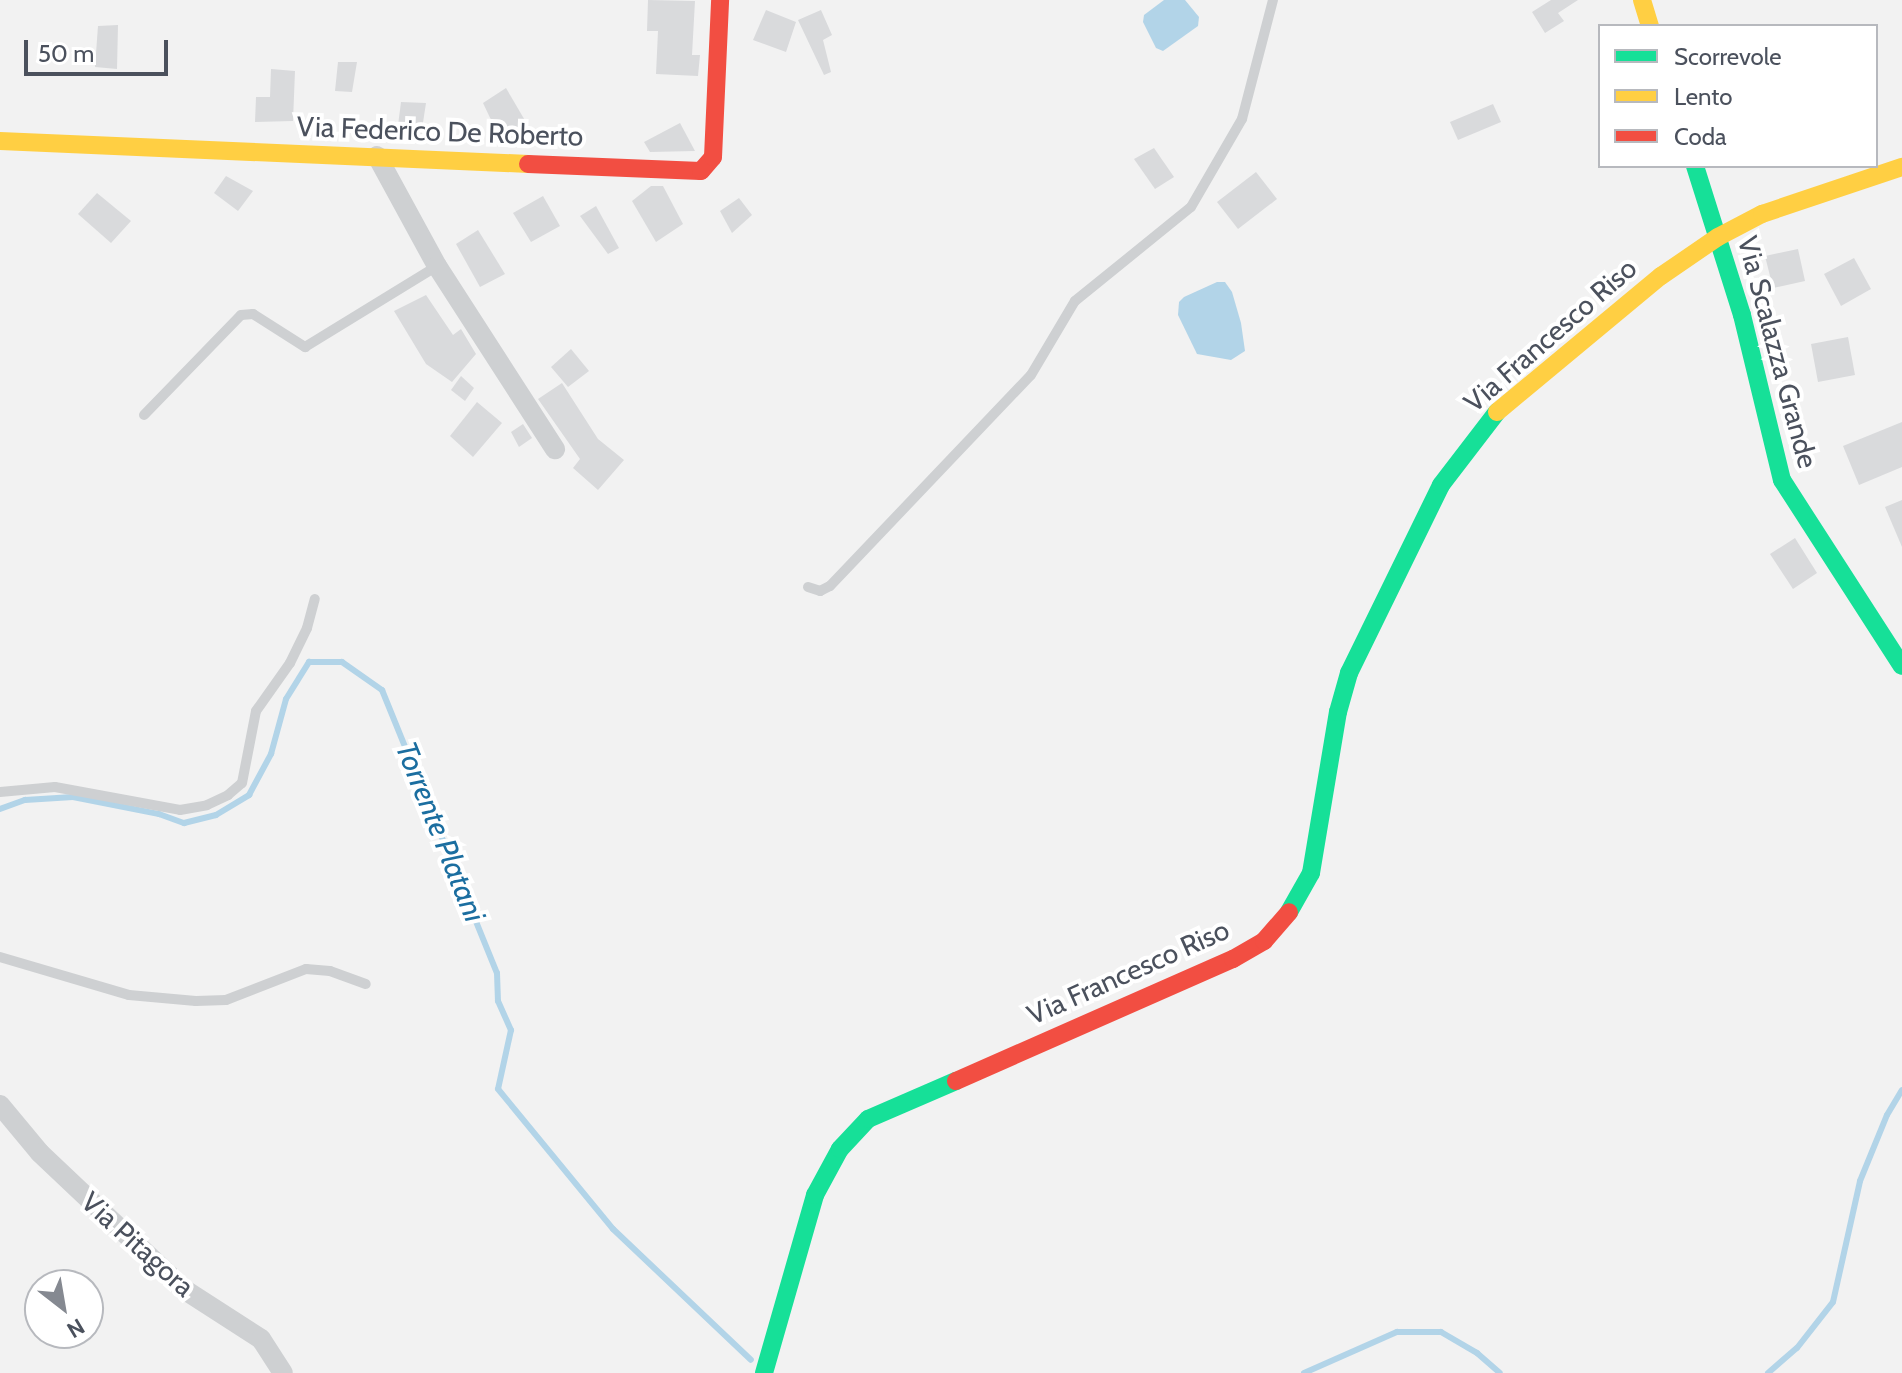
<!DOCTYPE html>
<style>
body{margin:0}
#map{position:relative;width:1902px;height:1373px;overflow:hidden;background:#f2f2f2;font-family:Cabin,sans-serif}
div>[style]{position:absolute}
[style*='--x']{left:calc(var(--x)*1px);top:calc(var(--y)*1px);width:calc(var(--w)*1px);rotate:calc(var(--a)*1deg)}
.water>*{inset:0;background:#b2d4e8}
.stream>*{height:6px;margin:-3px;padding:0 3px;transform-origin:3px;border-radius:3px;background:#b2d4e8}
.building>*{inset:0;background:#d9dadc}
.lane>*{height:10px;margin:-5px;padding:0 5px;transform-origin:5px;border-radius:5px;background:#ced0d2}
.street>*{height:20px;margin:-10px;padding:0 10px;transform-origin:10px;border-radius:10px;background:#ced0d2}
.fast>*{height:18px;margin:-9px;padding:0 9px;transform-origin:9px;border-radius:9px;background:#16e098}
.slow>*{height:18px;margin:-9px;padding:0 9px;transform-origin:9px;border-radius:9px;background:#ffcf43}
.jam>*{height:18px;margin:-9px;padding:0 9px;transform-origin:9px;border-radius:9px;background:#f24e42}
span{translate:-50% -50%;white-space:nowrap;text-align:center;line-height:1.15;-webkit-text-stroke:8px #fff;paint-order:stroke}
.street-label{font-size:28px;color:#4b515d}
.water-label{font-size:30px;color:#1b6ea0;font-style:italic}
.legend{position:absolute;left:1598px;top:24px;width:280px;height:144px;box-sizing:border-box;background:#fff;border:2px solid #b7b9be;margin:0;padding:10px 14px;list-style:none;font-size:24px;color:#4b515d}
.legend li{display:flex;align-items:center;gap:16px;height:40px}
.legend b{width:40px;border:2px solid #b7b9be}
.north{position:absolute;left:24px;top:1269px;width:80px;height:80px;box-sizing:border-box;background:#fff;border:2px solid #b7b9be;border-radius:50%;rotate:149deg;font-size:22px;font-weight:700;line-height:32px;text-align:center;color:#4b515d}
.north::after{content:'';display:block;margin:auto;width:28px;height:36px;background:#858991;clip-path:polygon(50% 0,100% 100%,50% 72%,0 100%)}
.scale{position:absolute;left:24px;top:40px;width:144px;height:36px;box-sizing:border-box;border:4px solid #4b515d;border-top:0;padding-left:10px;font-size:24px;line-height:28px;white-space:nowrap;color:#4b515d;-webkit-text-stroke:6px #fff;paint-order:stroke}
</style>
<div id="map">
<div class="water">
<div style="clip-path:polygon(1164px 0,1185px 0,1199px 17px,1198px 26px,1163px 51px,1156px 48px,1143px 22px,1144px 15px)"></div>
<div style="clip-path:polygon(1217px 282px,1225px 282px,1232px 292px,1241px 323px,1245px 351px,1231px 360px,1197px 354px,1178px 315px,1179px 302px,1184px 297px)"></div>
</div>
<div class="stream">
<div style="--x:0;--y:809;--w:27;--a:-20"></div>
<div style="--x:25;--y:800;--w:48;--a:-3.6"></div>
<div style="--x:73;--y:797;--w:88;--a:11.2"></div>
<div style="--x:159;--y:814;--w:27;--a:20"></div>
<div style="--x:184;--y:823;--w:33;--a:-14"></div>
<div style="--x:216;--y:815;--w:39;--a:-31"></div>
<div style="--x:249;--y:795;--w:47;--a:-61.8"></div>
<div style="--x:271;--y:754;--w:57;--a:-74.7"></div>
<div style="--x:286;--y:699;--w:44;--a:-58.1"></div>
<div style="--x:309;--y:662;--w:33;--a:0"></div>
<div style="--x:342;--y:662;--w:49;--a:35"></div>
<div style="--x:382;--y:690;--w:305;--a:67.9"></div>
<div style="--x:497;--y:973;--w:28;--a:88"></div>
<div style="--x:498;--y:1001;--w:32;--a:66"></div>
<div style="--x:511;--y:1030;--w:60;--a:102.4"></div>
<div style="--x:498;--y:1089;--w:181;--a:50.6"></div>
<div style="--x:613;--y:1229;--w:190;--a:43.5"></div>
<div style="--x:1304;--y:1373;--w:102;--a:-23.8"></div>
<div style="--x:1397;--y:1332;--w:44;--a:0"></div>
<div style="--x:1441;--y:1332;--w:42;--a:30.3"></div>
<div style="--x:1477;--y:1353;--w:30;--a:41"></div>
<div style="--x:1768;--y:1373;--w:38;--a:-41"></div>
<div style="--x:1797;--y:1348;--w:58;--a:-52"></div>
<div style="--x:1833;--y:1302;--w:124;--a:-77.4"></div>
<div style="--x:1860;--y:1181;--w:71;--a:-67.8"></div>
<div style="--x:1887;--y:1115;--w:29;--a:-59"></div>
</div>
<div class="building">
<div style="clip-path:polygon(648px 0,695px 1px,692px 55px,700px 55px,698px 76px,656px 74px,658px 31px,647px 31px)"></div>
<div style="clip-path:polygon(1551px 0,1578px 0,1558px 13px,1564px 21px,1545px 33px,1532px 12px)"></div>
<div style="clip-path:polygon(766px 10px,796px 22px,786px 52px,753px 40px)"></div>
<div style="clip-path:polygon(821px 10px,832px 35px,823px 40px,831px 72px,824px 75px,798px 20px)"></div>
<div style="clip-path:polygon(118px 25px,117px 69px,95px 67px,98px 26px)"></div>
<div style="clip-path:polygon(338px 62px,357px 62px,352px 92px,335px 91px)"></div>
<div style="clip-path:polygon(271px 69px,295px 71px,293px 121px,255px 122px,256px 97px,270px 97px)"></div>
<div style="clip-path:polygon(506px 88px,530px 129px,503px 145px,483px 103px)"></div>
<div style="clip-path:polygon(401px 102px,426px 103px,420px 142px,396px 141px)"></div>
<div style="clip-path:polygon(1493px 104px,1501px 122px,1458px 140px,1450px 122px)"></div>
<div style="clip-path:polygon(680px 123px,695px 151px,650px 152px,644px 142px)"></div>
<div style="clip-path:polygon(1154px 148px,1174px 177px,1155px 189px,1134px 159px)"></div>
<div style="clip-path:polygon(1256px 172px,1277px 199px,1238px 229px,1217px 202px)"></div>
<div style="clip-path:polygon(226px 176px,253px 191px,238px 211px,214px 193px)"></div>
<div style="clip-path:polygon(651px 186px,663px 186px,683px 224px,656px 242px,632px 201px)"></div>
<div style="clip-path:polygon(97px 193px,131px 221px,111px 243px,78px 214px)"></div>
<div style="clip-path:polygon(543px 196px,560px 226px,531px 242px,513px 213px)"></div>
<div style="clip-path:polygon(739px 198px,752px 215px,732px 233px,720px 211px)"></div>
<div style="clip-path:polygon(596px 206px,619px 248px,608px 254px,580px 216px)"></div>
<div style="clip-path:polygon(478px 230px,505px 274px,480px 287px,456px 244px)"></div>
<div style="clip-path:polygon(1798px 249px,1805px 281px,1773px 288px,1765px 256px)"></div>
<div style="clip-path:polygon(1854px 258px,1871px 289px,1841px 306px,1824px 274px)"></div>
<div style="clip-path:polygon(426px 295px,453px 335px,461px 329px,476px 354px,452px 382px,426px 364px,394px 311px)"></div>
<div style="clip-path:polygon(1848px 337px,1855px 375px,1818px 382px,1811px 344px)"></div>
<div style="clip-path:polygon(571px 349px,589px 371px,568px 387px,551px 367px)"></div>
<div style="clip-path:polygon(461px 376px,474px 388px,465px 401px,451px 390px)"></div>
<div style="clip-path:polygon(562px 383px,598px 439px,624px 460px,598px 490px,573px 468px,580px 459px,538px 399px)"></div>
<div style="clip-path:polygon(477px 402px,502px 423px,473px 457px,450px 436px)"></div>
<div style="clip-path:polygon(1902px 422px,1902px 467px,1859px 485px,1843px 446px)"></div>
<div style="clip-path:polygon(523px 424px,532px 438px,519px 447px,511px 432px)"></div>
<div style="clip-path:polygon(1902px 500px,1902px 547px,1885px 507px)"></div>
<div style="clip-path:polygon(1795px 538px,1817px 573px,1793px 589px,1770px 554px)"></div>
</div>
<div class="lane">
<div style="--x:144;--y:415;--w:139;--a:-45.9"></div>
<div style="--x:241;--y:315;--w:12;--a:-5"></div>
<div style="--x:253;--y:314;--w:62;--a:32.4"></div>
<div style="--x:305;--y:347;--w:155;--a:-31.5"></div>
<div style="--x:808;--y:587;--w:13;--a:18"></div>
<div style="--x:820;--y:591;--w:11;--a:-27"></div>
<div style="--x:830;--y:586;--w:291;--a:-46.4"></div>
<div style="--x:1031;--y:375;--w:86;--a:-59.3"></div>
<div style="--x:1075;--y:301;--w:149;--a:-39"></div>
<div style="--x:1191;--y:207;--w:102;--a:-59.9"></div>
<div style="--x:1242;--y:119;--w:123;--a:-75.4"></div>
<div style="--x:0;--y:792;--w:55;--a:-5.2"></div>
<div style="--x:55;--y:787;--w:127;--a:10.4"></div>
<div style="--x:180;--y:810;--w:27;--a:-10"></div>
<div style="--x:207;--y:805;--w:23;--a:-25"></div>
<div style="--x:228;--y:795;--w:18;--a:-41"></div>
<div style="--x:242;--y:783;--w:73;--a:-79"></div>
<div style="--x:256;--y:711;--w:59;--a:-54.7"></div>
<div style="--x:290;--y:663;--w:39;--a:-64"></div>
<div style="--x:307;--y:628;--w:30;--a:-75"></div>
<div style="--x:0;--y:957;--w:134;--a:16.4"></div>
<div style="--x:129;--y:995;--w:67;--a:5.1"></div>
<div style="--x:196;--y:1001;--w:30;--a:-2"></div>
<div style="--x:226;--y:1000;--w:86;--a:-21.2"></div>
<div style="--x:306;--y:969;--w:24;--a:5"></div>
<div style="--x:330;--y:971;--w:38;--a:20"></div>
</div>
<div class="street">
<div style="--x:377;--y:156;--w:125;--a:61.4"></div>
<div style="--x:437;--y:266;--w:218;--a:57.2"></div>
<div style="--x:0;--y:1105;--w:62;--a:50.2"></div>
<div style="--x:40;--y:1153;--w:199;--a:43.4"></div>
<div style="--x:185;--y:1290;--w:90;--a:32.8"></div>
<div style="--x:261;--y:1339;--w:40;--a:57.1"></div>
</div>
<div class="fast">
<div style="--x:1695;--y:166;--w:156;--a:72.5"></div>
<div style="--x:1742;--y:315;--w:170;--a:76.4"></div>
<div style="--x:1782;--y:480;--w:221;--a:57.2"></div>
<div style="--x:1289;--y:912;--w:45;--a:-60.6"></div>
<div style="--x:1311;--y:873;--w:163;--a:-80.5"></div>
<div style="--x:1338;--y:712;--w:41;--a:-74.2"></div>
<div style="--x:1349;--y:673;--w:209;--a:-63.9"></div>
<div style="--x:1441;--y:485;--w:92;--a:-52.5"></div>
<div style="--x:764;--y:1373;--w:185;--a:-74"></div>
<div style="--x:815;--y:1195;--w:52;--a:-61.5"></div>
<div style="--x:840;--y:1149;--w:41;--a:-47"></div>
<div style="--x:868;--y:1119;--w:96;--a:-23.4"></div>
</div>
<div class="slow">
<div style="--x:1642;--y:0;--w:27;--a:73"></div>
<div style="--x:0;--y:141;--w:529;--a:2.49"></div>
<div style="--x:1497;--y:412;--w:213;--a:-39.7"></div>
<div style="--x:1661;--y:276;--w:69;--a:-34.4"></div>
<div style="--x:1718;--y:237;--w:50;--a:-27.6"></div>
<div style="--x:1762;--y:214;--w:148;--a:-18.6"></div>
</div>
<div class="jam">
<div style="--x:528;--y:164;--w:173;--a:2.3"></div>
<div style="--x:701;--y:171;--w:18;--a:-49"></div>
<div style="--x:713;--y:157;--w:157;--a:-87.4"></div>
<div style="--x:956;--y:1081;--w:303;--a:-23.8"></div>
<div style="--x:1233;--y:959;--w:36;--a:-30"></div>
<div style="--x:1264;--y:941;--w:38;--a:-49"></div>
</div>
<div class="street-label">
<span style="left:440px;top:131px;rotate:2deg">Via Federico De Roberto</span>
<span style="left:1550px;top:335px;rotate:-41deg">Via Francesco Riso</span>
<span style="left:1778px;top:352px;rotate:75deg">Via Scalazza Grande</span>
<span style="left:1128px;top:972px;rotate:-24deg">Via Francesco Riso</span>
<span style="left:138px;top:1244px;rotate:42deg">Via Pitagora</span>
</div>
<div class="water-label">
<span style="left:440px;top:832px;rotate:68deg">Torrente Platani</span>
</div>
<ul class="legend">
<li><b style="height:10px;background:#16e098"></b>Scorrevole</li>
<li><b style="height:10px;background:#ffcf43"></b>Lento</li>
<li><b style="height:10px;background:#f24e42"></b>Coda</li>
</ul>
<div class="north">N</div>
<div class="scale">50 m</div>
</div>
